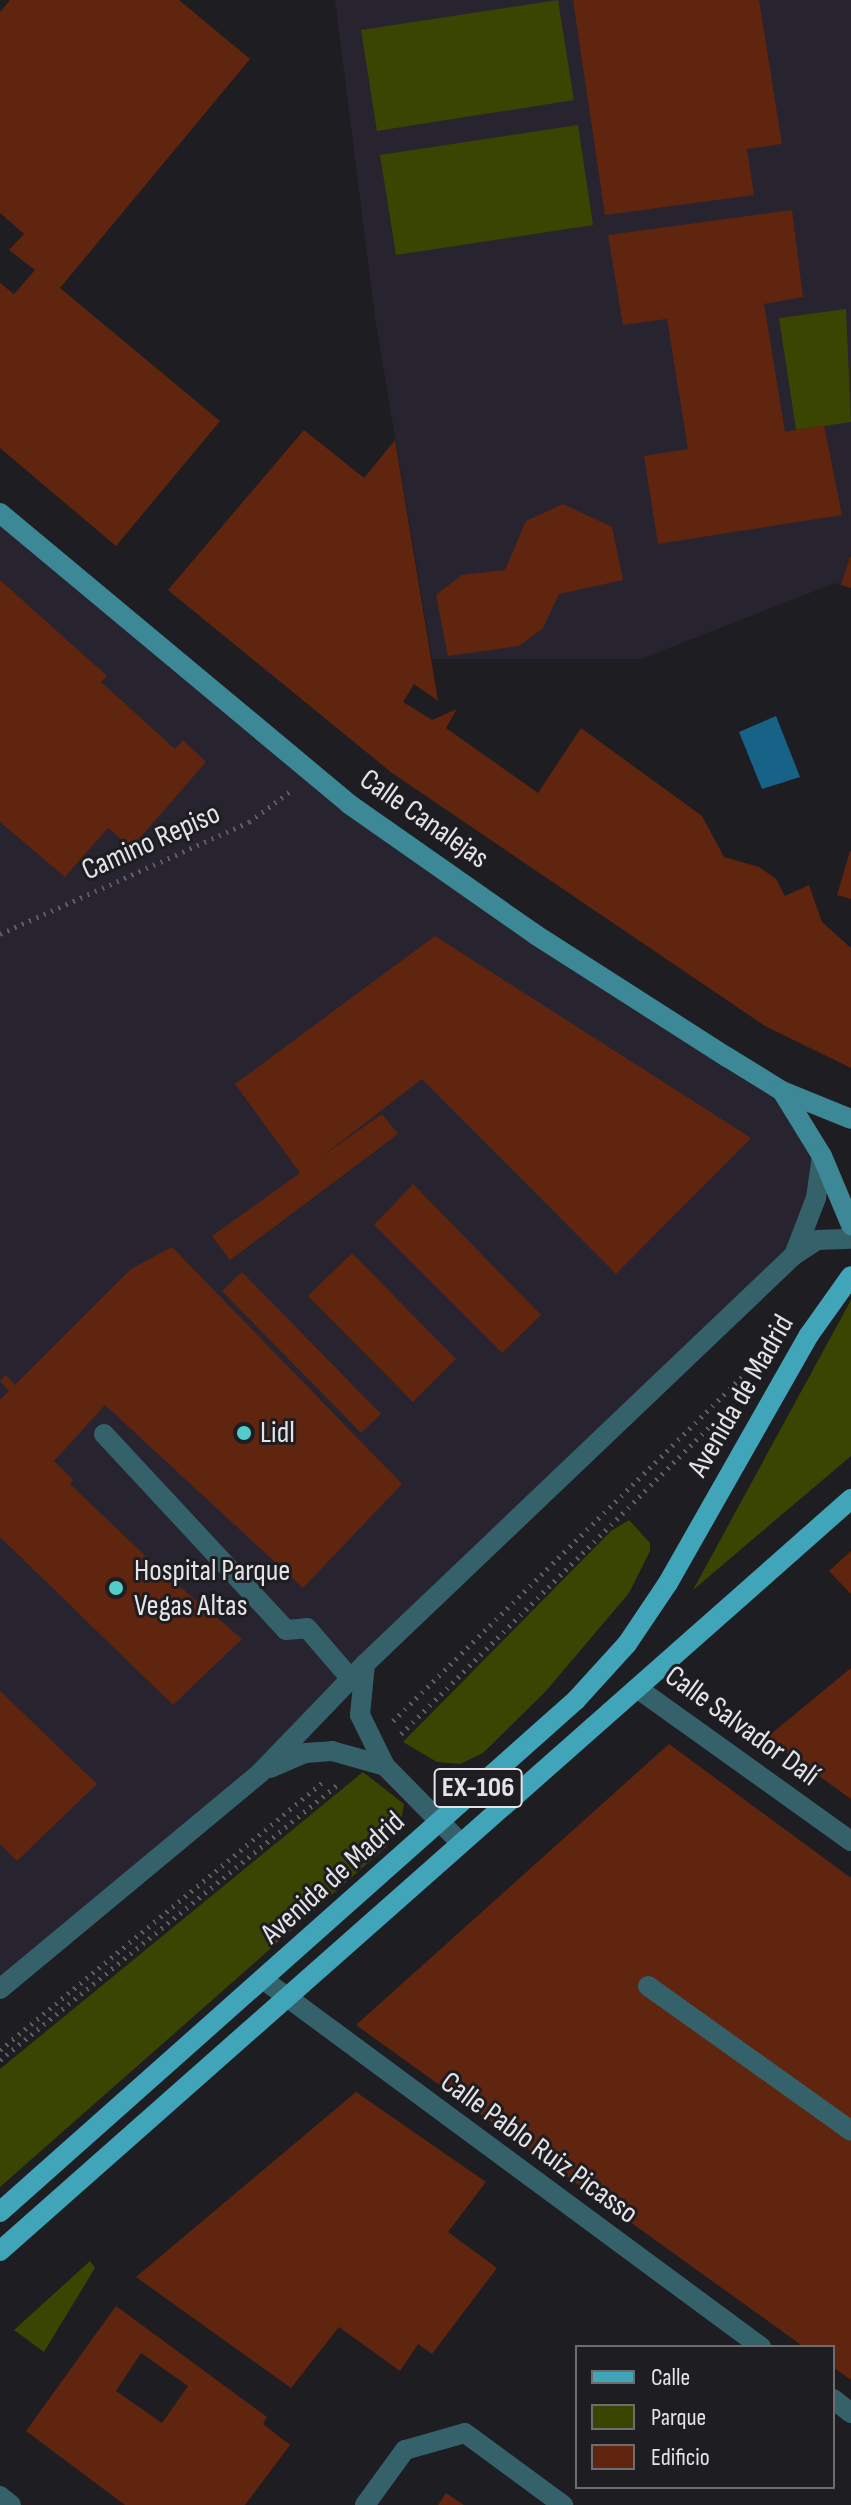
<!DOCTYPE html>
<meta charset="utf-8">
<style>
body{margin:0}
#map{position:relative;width:851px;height:2505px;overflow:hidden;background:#1e1d22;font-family:"Sofia Sans Condensed",sans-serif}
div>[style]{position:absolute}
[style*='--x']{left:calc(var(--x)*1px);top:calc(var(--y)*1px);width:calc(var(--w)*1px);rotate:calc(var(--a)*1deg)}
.built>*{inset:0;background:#27242f}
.green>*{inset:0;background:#394500}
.water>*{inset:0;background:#176387}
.building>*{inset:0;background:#5f250e}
.path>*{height:5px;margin-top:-2.5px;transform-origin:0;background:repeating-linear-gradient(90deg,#5d5c61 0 2px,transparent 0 8px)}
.service>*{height:20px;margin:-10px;padding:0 10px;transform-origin:10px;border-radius:10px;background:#35616a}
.minor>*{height:20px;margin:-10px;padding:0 10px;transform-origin:10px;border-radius:10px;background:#35616a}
.secondary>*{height:20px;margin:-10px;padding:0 10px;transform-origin:10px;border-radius:10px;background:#3c8896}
.primary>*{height:20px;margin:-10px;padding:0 10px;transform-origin:10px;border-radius:10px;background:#40a5b8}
.dots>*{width:22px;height:22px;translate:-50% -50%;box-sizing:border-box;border:4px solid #1e1d22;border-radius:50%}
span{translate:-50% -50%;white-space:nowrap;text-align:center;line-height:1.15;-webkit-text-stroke:6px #1e1d22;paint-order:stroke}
.shield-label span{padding:2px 6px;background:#1e1d22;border:2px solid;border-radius:6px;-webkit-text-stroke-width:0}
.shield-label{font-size:28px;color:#e4e4e7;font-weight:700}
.street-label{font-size:30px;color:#e4e4e7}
.poi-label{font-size:30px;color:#e4e4e7}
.left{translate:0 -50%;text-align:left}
.legend{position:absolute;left:575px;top:2345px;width:260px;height:144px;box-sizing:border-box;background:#1e1d22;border:2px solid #6d6d71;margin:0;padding:10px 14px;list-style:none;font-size:24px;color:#e4e4e7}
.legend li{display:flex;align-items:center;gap:16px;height:40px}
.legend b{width:40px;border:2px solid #6d6d71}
</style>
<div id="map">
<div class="built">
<div style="clip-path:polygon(335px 0,851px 0,851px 588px,835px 583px,641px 659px,432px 659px,375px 317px)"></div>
<div style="clip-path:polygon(0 513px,311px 775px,782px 1091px,822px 1156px,794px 1255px,261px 1772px,0 1988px)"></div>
</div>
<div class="green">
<div style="clip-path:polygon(558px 0,574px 100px,377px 131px,361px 30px)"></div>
<div style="clip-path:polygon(578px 125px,593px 225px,396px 255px,380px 155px)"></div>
<div style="clip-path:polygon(846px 309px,851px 422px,796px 430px,779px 318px)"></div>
<div style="clip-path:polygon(851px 1300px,851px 1456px,693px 1590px)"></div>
<div style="clip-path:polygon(629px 1520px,650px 1543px,650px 1551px,629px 1593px,546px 1691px,483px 1753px,460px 1764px,437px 1762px,403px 1742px,611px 1531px)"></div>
<div style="clip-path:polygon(363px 1772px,404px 1804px,401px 1822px,386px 1847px,0 2187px,0 2069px)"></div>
<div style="clip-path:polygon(90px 2261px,95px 2268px,44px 2352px,14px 2330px)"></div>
</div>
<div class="water">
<div style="clip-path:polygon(776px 716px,800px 777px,762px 789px,739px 732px)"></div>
</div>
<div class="building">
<div style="clip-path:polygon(10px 0,179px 0,250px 59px,60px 288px,220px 421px,116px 546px,0 448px,0 283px,14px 294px,35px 270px,9px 250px,24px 234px,0 213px,0 12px)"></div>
<div style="clip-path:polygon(573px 0,759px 0,782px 144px,747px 149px,754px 195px,605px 215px)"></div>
<div style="clip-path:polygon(792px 210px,803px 297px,764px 304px,785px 432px,824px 425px,842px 515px,658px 544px,644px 456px,688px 449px,667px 319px,623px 325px,608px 235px)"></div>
<div style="clip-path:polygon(304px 430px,364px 478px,395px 440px,438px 701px,414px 684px,403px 702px,432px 720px,457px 709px,446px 728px,538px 793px,581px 728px,702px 816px,724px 857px,759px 867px,776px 879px,785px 896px,809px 885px,822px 922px,851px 948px,851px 1068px,765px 1026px,392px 773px,168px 590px)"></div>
<div style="clip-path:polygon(563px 504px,612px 527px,623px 580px,559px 594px,543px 628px,519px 646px,448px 656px,436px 595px,462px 575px,505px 570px,526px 521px)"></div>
<div style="clip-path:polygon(850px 557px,851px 557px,851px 588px,841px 585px)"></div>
<div style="clip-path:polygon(0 580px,107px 676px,101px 682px,175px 749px,183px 740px,206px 762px,131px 848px,108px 828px,65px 877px,0 822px)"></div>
<div style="clip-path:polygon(850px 851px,851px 851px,851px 899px,837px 895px)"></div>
<div style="clip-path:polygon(435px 936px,751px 1138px,616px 1274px,422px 1079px,321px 1157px,382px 1114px,398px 1134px,230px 1260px,212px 1236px,300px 1173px,235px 1084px)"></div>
<div style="clip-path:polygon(413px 1184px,541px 1315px,502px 1353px,374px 1225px)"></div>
<div style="clip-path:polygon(172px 1247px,402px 1484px,303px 1588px,105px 1405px,54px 1461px,73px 1480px,70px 1484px,159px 1569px,242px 1639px,173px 1705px,0 1537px,0 1400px,9px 1391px,0 1381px,6px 1375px,15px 1385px,131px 1269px)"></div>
<div style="clip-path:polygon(352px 1253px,456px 1359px,413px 1402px,308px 1296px)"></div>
<div style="clip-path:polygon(242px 1272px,381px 1414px,361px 1433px,222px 1291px)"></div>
<div style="clip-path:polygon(851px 1551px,851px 1594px,829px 1571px)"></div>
<div style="clip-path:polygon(851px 1668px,851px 1799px,766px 1738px)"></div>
<div style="clip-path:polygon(0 1691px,97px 1784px,17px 1861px,0 1844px)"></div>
<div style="clip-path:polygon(669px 1744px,851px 1878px,851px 2380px,833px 2367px,833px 2347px,804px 2347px,356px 2025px)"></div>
<div style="clip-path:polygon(356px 2092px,486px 2182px,448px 2232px,497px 2268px,432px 2354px,418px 2344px,400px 2371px,339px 2327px,291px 2388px,136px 2277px)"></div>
<div style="clip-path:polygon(evenodd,116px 2306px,267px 2417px,263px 2424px,290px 2445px,245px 2505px,125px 2505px,26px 2431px,116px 2306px,141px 2353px,188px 2386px,162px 2423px,116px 2391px,141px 2353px)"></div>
<div style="clip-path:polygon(446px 2493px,464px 2505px,438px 2505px)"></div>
</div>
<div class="path">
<div style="--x:0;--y:934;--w:273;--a:-24.2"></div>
<div style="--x:249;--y:822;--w:54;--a:-36.7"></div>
<div style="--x:393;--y:1721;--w:518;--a:-44.61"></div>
<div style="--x:401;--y:1734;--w:474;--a:-44.9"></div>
<div style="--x:0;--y:2050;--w:423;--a:-39.7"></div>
<div style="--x:0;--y:2060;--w:439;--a:-39.2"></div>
</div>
<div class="service">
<div style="--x:104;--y:1434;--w:267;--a:47.1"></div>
<div style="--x:286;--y:1630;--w:21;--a:-5"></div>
<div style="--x:307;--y:1628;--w:67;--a:49.2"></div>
</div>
<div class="minor">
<div style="--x:794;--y:1255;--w:61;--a:-68.9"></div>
<div style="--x:816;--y:1198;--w:42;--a:-81.9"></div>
<div style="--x:365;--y:1664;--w:51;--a:95.6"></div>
<div style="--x:360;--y:1715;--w:57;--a:63.9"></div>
<div style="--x:385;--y:1766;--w:108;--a:45.4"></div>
<div style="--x:637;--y:1688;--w:263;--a:35.6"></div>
<div style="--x:270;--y:1768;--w:38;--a:-23"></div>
<div style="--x:305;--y:1753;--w:27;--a:-4"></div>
<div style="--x:332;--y:1751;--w:55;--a:15.8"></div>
<div style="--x:264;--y:1980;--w:618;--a:36.44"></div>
<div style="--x:648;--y:1986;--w:249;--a:35.5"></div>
<div style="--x:0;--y:1989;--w:339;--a:-39.7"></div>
<div style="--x:261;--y:1772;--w:150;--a:-46.1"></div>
<div style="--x:365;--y:1664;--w:593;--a:-43.63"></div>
<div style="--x:794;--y:1255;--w:27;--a:-33"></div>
<div style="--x:817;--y:1240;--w:34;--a:-2"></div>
<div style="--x:833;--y:2399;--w:23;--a:38"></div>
<div style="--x:0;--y:2496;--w:14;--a:39"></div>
<div style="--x:365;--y:2505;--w:68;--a:-54"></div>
<div style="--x:405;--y:2450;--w:62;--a:-15.8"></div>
<div style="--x:465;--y:2433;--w:122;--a:36.3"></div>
</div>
<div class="secondary">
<div style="--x:0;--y:513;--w:454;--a:39.8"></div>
<div style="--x:349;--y:804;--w:228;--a:35"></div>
<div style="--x:536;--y:935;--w:227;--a:32.6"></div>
<div style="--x:727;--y:1057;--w:65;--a:31.7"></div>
<div style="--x:782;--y:1091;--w:74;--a:22.1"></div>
<div style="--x:782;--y:1091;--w:76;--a:58.4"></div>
<div style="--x:822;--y:1156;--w:75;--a:67.2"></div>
</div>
<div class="primary">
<div style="--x:0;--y:2212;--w:771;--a:-41.63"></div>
<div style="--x:576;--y:1700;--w:76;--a:-47.7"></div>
<div style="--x:627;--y:1644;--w:73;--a:-56.1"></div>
<div style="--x:668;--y:1583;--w:285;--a:-60.4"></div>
<div style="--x:809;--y:1335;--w:72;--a:-54.6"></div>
<div style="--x:0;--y:2251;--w:1136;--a:-41.47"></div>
</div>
<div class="dots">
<div style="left:244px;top:1433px;background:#53cdca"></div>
<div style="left:116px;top:1588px;background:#53cdca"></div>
</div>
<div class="shield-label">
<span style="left:478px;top:1788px">EX-106</span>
</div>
<div class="street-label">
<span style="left:424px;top:819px;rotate:35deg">Calle Canalejas</span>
<span style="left:151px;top:842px;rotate:-24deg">Camino Repiso</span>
<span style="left:741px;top:1396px;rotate:-60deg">Avenida de Madrid</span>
<span style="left:742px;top:1726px;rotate:36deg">Calle Salvador Dalí</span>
<span style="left:333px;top:1878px;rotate:-42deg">Avenida de Madrid</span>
<span style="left:539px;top:2148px;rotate:36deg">Calle Pablo Ruiz Picasso</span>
</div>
<div class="poi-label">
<span class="left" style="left:260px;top:1433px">Lidl</span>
<span class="left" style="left:134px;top:1588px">Hospital Parque<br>Vegas Altas</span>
</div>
<ul class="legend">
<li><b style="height:10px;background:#40a5b8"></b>Calle</li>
<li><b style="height:22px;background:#394500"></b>Parque</li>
<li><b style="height:22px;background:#5f250e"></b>Edificio</li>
</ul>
</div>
